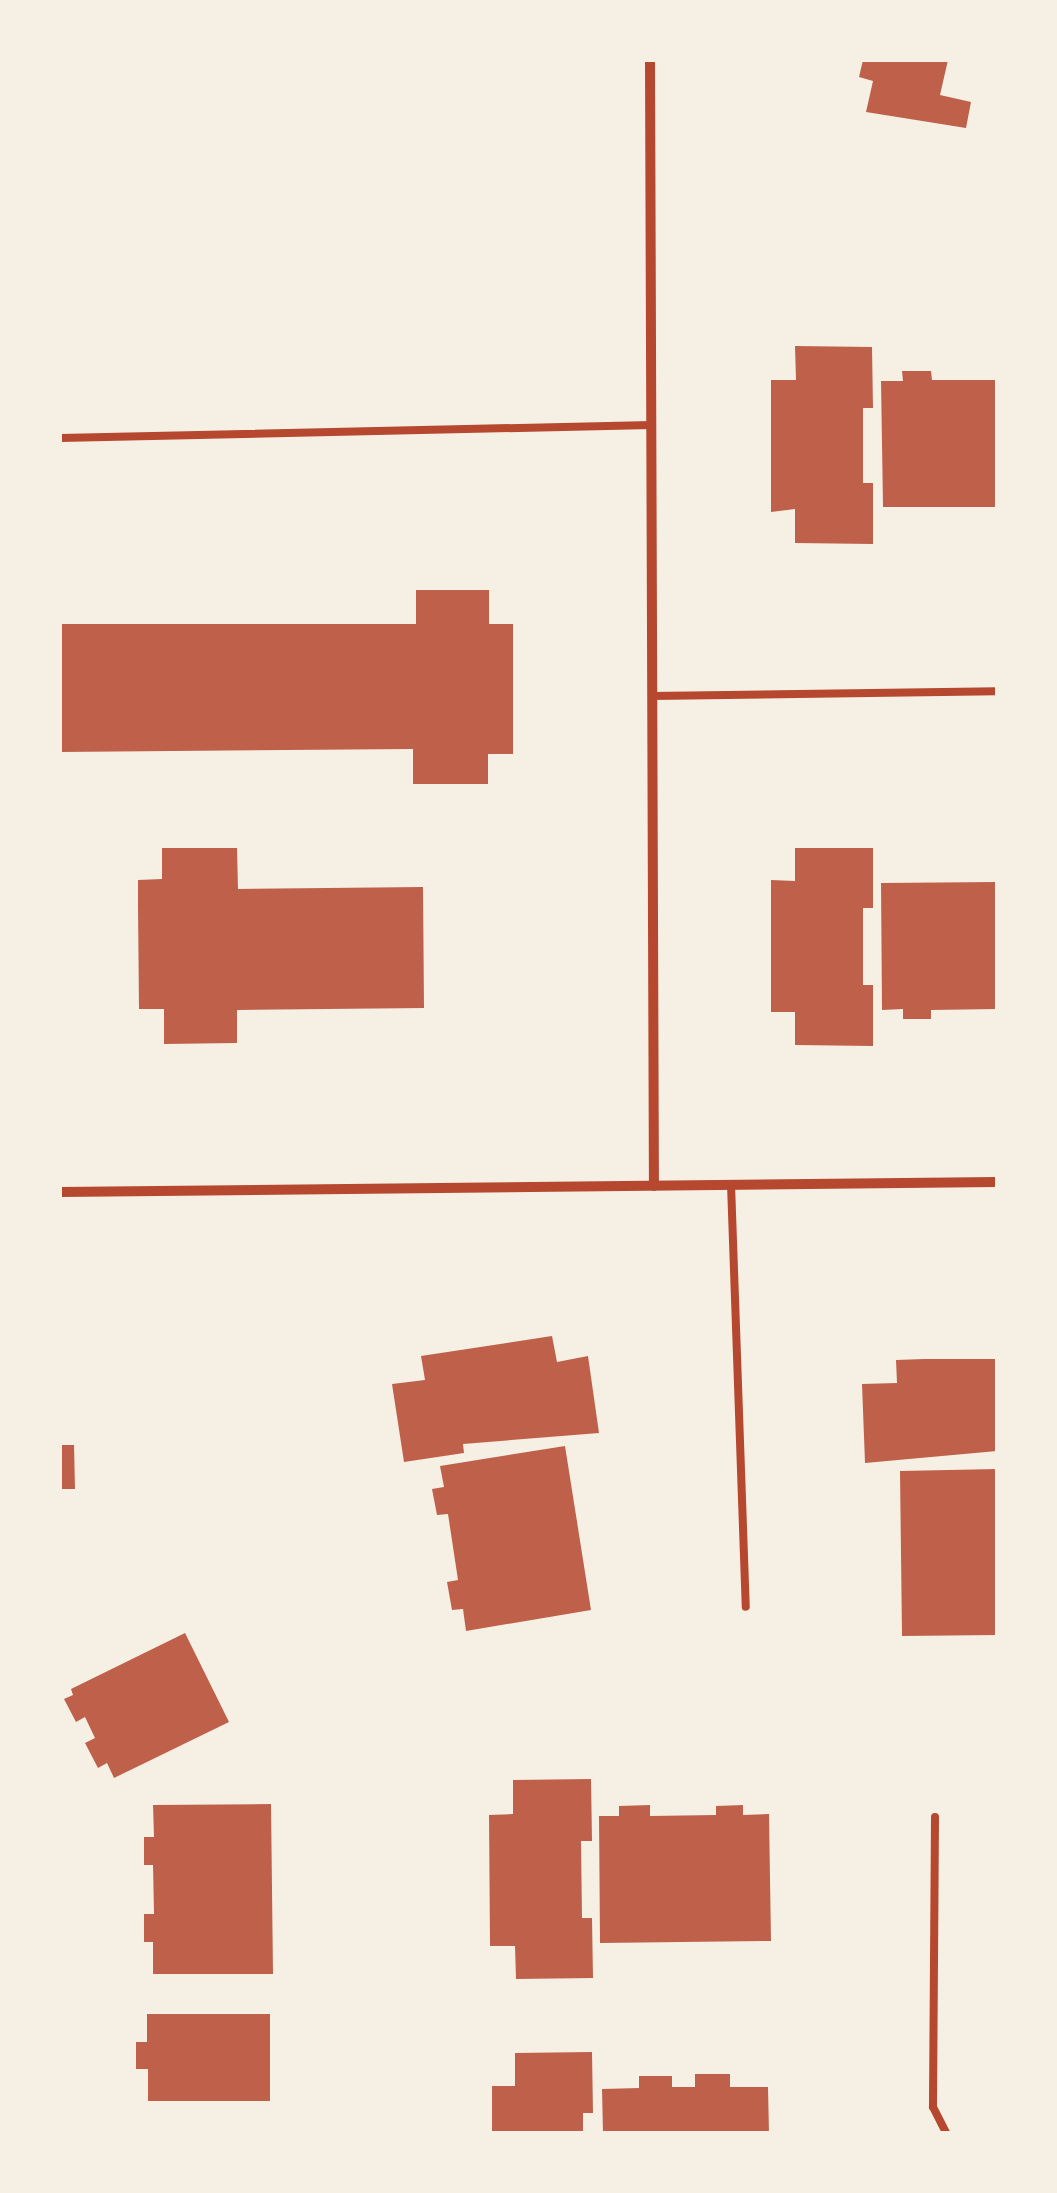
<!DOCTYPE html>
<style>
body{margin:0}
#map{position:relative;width:1057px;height:2193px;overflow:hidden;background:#f6efe4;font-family:Montserrat,sans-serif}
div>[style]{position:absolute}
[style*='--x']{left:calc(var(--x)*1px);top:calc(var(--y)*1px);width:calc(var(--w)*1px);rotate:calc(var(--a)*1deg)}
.building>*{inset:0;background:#bf614a}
.service>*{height:8px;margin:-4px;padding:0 4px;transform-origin:4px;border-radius:4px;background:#b5482f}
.minor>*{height:10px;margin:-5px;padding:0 5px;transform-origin:5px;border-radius:5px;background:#b5482f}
span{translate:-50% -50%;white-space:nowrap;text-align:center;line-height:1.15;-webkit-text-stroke:10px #f6efe4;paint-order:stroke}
.frame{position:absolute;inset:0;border:62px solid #f6efe4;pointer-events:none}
</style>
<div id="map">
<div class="building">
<div style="clip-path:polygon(863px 60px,948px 60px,940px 95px,971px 102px,966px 128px,866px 112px,873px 81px,859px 77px)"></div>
<div style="clip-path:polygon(795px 346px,872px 347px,873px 408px,863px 408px,863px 483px,873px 483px,873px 544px,795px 543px,795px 509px,771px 512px,771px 380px,796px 380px)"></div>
<div style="clip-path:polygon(902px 371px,931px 371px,932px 380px,997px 380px,997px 507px,883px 507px,881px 381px,903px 381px)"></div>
<div style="clip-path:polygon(416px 590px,489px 590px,489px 624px,513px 624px,513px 754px,488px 754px,488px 784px,413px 784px,413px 749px,60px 752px,60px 624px,416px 624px)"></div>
<div style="clip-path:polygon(162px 848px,237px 848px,238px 889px,423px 887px,424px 1008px,237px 1010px,237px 1043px,164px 1044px,164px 1009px,139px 1009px,138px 906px,138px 880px,162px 879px)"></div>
<div style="clip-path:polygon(795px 848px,873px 848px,873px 908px,863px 908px,863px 985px,873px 985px,873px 1046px,795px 1045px,795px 1012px,771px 1012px,771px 880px,795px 881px)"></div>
<div style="clip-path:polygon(997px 882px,997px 1009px,931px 1010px,931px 1019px,903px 1019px,903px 1009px,882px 1010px,881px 883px)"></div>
<div style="clip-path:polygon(552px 1336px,557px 1362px,588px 1356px,599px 1433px,463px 1444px,464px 1453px,404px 1462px,392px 1384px,425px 1380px,421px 1356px)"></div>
<div style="clip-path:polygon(924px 1359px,997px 1359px,997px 1451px,865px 1463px,862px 1384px,897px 1383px,896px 1360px)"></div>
<div style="clip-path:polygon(60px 1445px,74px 1445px,75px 1489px,60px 1489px)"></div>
<div style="clip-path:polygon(565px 1446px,591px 1610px,466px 1631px,463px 1609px,452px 1610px,447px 1582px,458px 1580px,448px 1514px,437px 1515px,432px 1489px,444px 1487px,440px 1466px)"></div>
<div style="clip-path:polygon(997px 1469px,997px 1635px,902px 1636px,900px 1471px)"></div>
<div style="clip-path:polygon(185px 1633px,229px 1722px,114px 1778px,107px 1763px,98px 1768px,85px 1743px,95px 1738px,85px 1717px,76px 1722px,64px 1699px,73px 1695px,71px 1689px)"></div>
<div style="clip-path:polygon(591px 1779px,592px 1841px,581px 1841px,582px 1918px,592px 1918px,593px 1978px,516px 1979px,515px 1946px,490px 1946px,489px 1815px,513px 1814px,513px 1780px)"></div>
<div style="clip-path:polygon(271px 1804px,273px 1974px,153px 1974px,153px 1942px,144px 1942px,144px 1914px,154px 1914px,153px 1865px,144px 1865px,144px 1837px,154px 1837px,153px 1805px)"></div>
<div style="clip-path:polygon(650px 1805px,650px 1816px,716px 1815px,716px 1806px,743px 1805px,743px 1815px,769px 1814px,771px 1941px,600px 1943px,599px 1816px,619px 1816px,619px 1806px)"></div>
<div style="clip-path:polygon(147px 2014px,270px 2014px,270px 2101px,148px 2101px,148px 2069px,136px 2069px,136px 2042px,147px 2042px)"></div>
<div style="clip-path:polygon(592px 2052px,593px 2113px,583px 2113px,583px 2133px,492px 2133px,492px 2086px,515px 2086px,515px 2053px)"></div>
<div style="clip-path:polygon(695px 2074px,730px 2074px,730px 2087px,768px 2087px,769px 2133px,603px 2133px,602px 2089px,639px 2088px,639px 2076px,672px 2076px,672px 2087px,695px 2087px)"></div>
</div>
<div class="service">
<div style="--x:60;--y:438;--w:592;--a:-1.26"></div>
<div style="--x:652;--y:696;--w:345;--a:-0.8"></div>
<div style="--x:731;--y:1184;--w:423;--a:88"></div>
<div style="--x:935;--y:1817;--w:290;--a:90.4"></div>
<div style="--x:933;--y:2107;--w:29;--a:63"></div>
</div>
<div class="minor">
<div style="--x:650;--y:60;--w:1126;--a:89.8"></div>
<div style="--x:60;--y:1192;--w:937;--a:-0.61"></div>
</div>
<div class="frame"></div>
</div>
